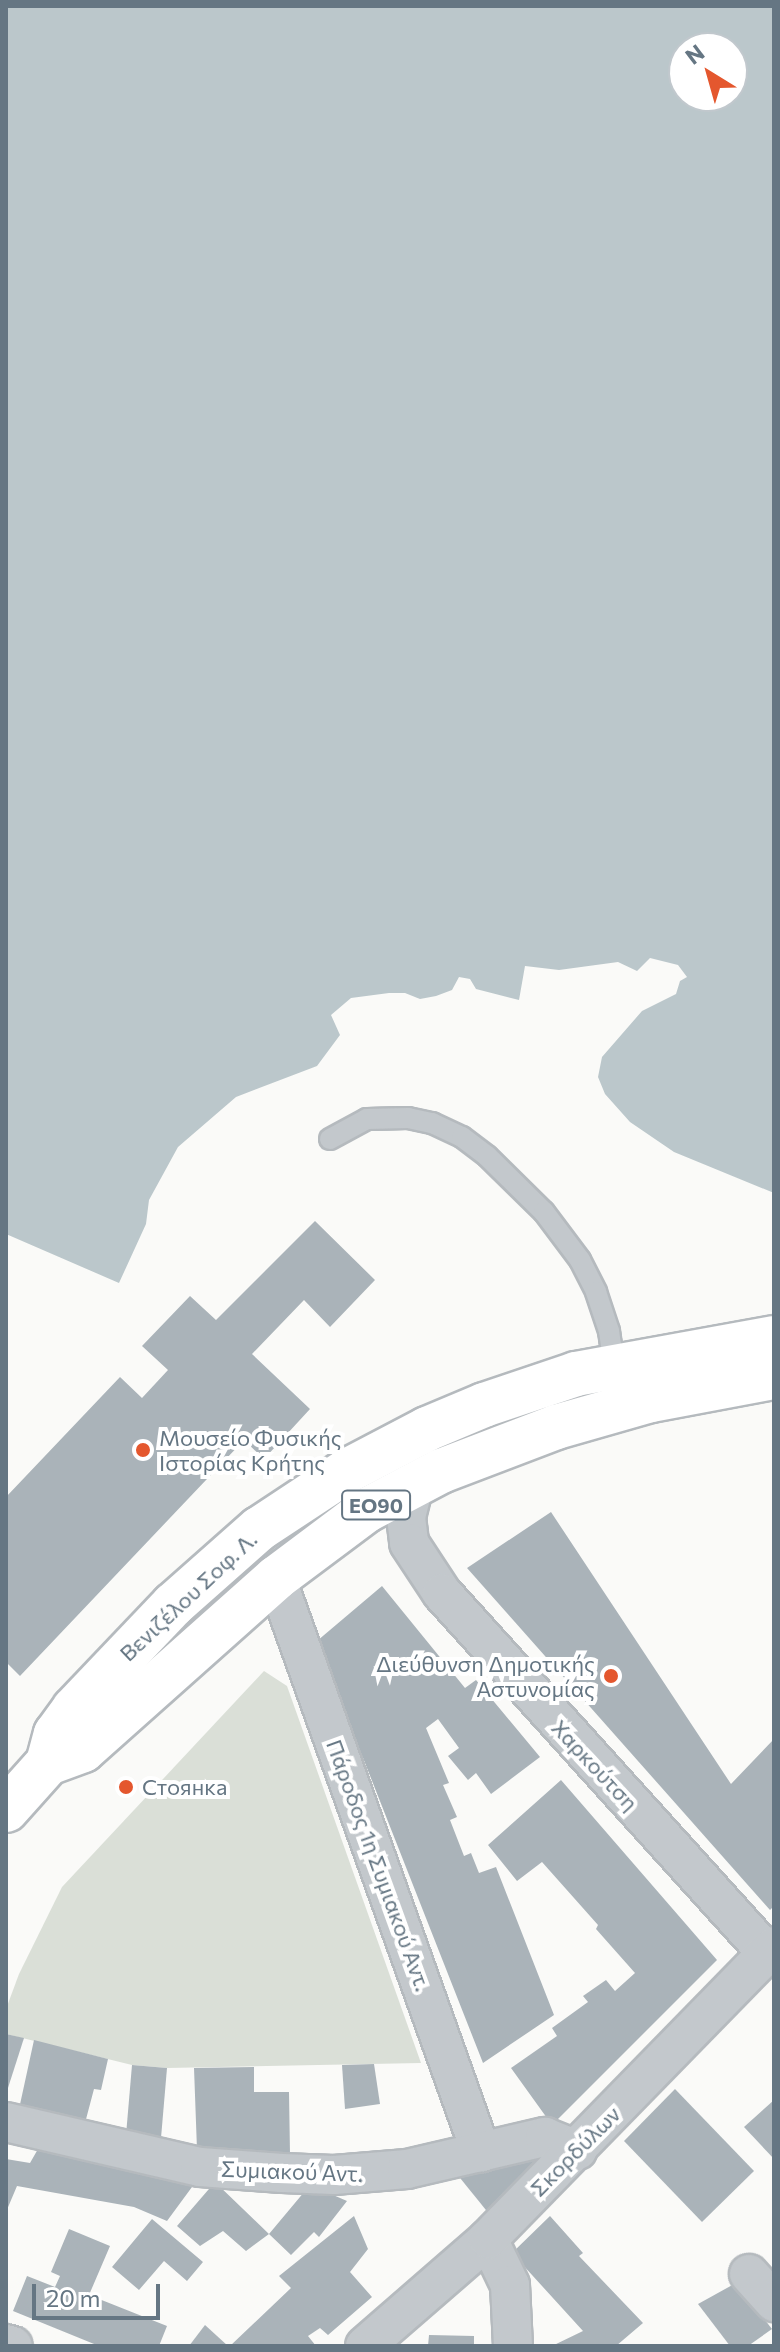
<!DOCTYPE html>
<meta charset="utf-8">
<style>
body{margin:0}
#map{position:relative;width:780px;height:2352px;overflow:hidden;background:#fafaf8;font-family:Commissioner,sans-serif}
div>[style]{position:absolute}
[style*='--x']{left:calc(var(--x)*1px);top:calc(var(--y)*1px);width:calc(var(--w)*1px);rotate:calc(var(--a)*1deg)}
.green>*{inset:0;background:#dadfd7}
.water>*{inset:0;background:#bbc7cb}
.building>*{inset:0;background:#aab3b9}
.roads{filter:drop-shadow(2px 0 #b5babe) drop-shadow(-2px 0 #b5babe) drop-shadow(0 2px #b5babe) drop-shadow(0 -2px #b5babe)}
.lane>*{height:20px;margin:-10px;padding:0 10px;transform-origin:10px;border-radius:10px;background:#c3c8cc}
.street>*{height:38px;margin:-19px;padding:0 19px;transform-origin:19px;border-radius:19px;background:#c3c8cc}
.primary>*{height:44px;margin:-22px;padding:0 22px;transform-origin:22px;border-radius:22px;background:#fff}
.dots>*{width:22px;height:22px;translate:-50% -50%;box-sizing:border-box;border:4px solid #fff;border-radius:50%}
span{translate:-50% -50%;white-space:nowrap;text-align:center;line-height:1.15;-webkit-text-stroke:8px #fff;paint-order:stroke}
.shield-label span{padding:2px 6px;background:#fff;border:2px solid;border-radius:6px;-webkit-text-stroke-width:0}
.shield-label{font-size:20px;color:#657683;font-weight:700}
.poi-label{font-size:22px;color:#657683}
.left{translate:0 -50%;text-align:left}
.right{translate:-100% -50%;text-align:right}
.street-label{font-size:22px;color:#657683}
.frame{position:absolute;inset:0;border:8px solid #657683;pointer-events:none}
.north{position:absolute;left:668px;top:32px;width:80px;height:80px;box-sizing:border-box;background:#fff;border:2px solid #c1c8cd;border-radius:50%;rotate:323deg;font-size:22px;font-weight:700;line-height:32px;text-align:center;color:#657683}
.north::after{content:'';display:block;margin:auto;width:28px;height:36px;background:#e4572e;clip-path:polygon(50% 0,100% 100%,50% 72%,0 100%)}
.scale{position:absolute;left:32px;top:2284px;width:128px;height:36px;box-sizing:border-box;border:4px solid #657683;border-top:0;padding-left:10px;font-size:24px;line-height:28px;white-space:nowrap;color:#657683;-webkit-text-stroke:6px #fff;paint-order:stroke}
</style>
<div id="map">
<div class="green">
<div style="clip-path:polygon(264px 1671px,287px 1686px,421px 2063px,167px 2068px,132px 2065px,6px 2034px,6px 2009px,19px 1974px,62px 1887px)"></div>
</div>
<div class="water">
<div style="clip-path:polygon(evenodd,6px 6px,774px 6px,774px 1193px,674px 1152px,630px 1122px,605px 1094px,598px 1077px,602px 1057px,642px 1011px,676px 994px,680px 981px,687px 977px,678px 965px,650px 958px,637px 971px,618px 962px,559px 970px,525px 966px,519px 1000px,476px 989px,470px 979px,459px 977px,452px 990px,436px 996px,420px 999px,405px 993px,389px 993px,351px 998px,331px 1015px,340px 1035px,317px 1066px,236px 1097px,178px 1147px,149px 1200px,146px 1224px,119px 1283px,6px 1234px,6px 6px,684px 48px,732px 48px,732px 96px,684px 96px,684px 48px)"></div>
</div>
<div class="building">
<div style="clip-path:polygon(315px 1221px,375px 1280px,330px 1327px,304px 1300px,252px 1354px,310px 1409px,264px 1459px,244px 1440px,20px 1676px,6px 1662px,6px 1497px,120px 1377px,142px 1398px,168px 1370px,142px 1346px,190px 1296px,216px 1320px)"></div>
<div style="clip-path:polygon(551px 1512px,731px 1784px,774px 1739px,774px 1906px,770px 1910px,467px 1568px)"></div>
<div style="clip-path:polygon(382px 1586px,465px 1688px,476px 1680px,540px 1757px,491px 1794px,476px 1773px,468px 1780px,448px 1756px,459px 1748px,438px 1719px,426px 1728px,449px 1783px,443px 1785px,457px 1817px,450px 1820px,464px 1856px,471px 1853px,479px 1873px,496px 1867px,554px 2015px,483px 2063px,317px 1641px)"></div>
<div style="clip-path:polygon(561px 1780px,717px 1960px,552px 2125px,511px 2068px,557px 2036px,552px 2028px,588px 2002px,583px 1996px,606px 1980px,615px 1991px,635px 1973px,596px 1929px,598px 1925px,542px 1862px,517px 1881px,488px 1845px)"></div>
<div style="clip-path:polygon(6px 2034px,24px 2038px,7px 2091px,6px 2091px)"></div>
<div style="clip-path:polygon(34px 2040px,108px 2059px,101px 2090px,94px 2089px,85px 2123px,19px 2109px)"></div>
<div style="clip-path:polygon(374px 2064px,380px 2104px,345px 2109px,342px 2065px)"></div>
<div style="clip-path:polygon(132px 2065px,167px 2068px,161px 2138px,126px 2135px)"></div>
<div style="clip-path:polygon(254px 2067px,254px 2092px,289px 2092px,290px 2154px,197px 2150px,194px 2068px)"></div>
<div style="clip-path:polygon(675px 2089px,754px 2171px,702px 2222px,624px 2141px)"></div>
<div style="clip-path:polygon(774px 2100px,774px 2159px,744px 2127px)"></div>
<div style="clip-path:polygon(42px 2142px,176px 2173px,192px 2187px,167px 2221px,134px 2207px,17px 2186px,6px 2212px,6px 2159px,30px 2163px)"></div>
<div style="clip-path:polygon(535px 2144px,549px 2169px,490px 2215px,456px 2173px)"></div>
<div style="clip-path:polygon(215px 2182px,269px 2234px,246px 2251px,223px 2231px,200px 2246px,177px 2226px)"></div>
<div style="clip-path:polygon(310px 2185px,347px 2201px,319px 2237px,314px 2232px,291px 2255px,269px 2234px)"></div>
<div style="clip-path:polygon(354px 2216px,368px 2249px,350px 2272px,372px 2297px,328px 2335px,320px 2328px,308px 2336px,316px 2346px,230px 2346px,291px 2288px,279px 2276px)"></div>
<div style="clip-path:polygon(550px 2216px,583px 2253px,579px 2256px,643px 2323px,616px 2346px,552px 2346px,583px 2331px,512px 2253px)"></div>
<div style="clip-path:polygon(152px 2219px,203px 2262px,187px 2281px,164px 2261px,139px 2290px,112px 2267px)"></div>
<div style="clip-path:polygon(69px 2229px,110px 2246px,89px 2295px,167px 2326px,159px 2346px,99px 2346px,13px 2311px,27px 2276px,55px 2287px,60px 2276px,51px 2272px)"></div>
<div style="clip-path:polygon(736px 2283px,772px 2329px,748px 2346px,730px 2346px,698px 2304px)"></div>
<div style="clip-path:polygon(205px 2325px,228px 2346px,189px 2346px)"></div>
<div style="clip-path:polygon(429px 2335px,474px 2336px,474px 2346px,428px 2346px)"></div>
</div>
<div class="roads">
<div class="lane">
<div style="--x:330;--y:1139;--w:42;--a:-28.4"></div>
<div style="--x:367;--y:1119;--w:41;--a:-1.4"></div>
<div style="--x:408;--y:1118;--w:25;--a:12"></div>
<div style="--x:432;--y:1123;--w:33;--a:25"></div>
<div style="--x:462;--y:1137;--w:31;--a:37"></div>
<div style="--x:487;--y:1156;--w:80;--a:44.5"></div>
<div style="--x:544;--y:1212;--w:60;--a:53.1"></div>
<div style="--x:580;--y:1260;--w:36;--a:63"></div>
<div style="--x:596;--y:1292;--w:41;--a:71.6"></div>
<div style="--x:609;--y:1331;--w:35;--a:82"></div>
</div>
<div class="street">
<div style="--x:414;--y:1485;--w:33;--a:104"></div>
<div style="--x:406;--y:1517;--w:26;--a:83"></div>
<div style="--x:409;--y:1543;--w:60;--a:56.6"></div>
<div style="--x:442;--y:1593;--w:485;--a:47.9"></div>
<div style="--x:276;--y:1578;--w:610;--a:70.35"></div>
<div style="--x:6;--y:2122;--w:199;--a:13.1"></div>
<div style="--x:200;--y:2167;--w:82;--a:4.2"></div>
<div style="--x:282;--y:2173;--w:52;--a:2.2"></div>
<div style="--x:334;--y:2175;--w:73;--a:-4.7"></div>
<div style="--x:407;--y:2169;--w:142;--a:-13.1"></div>
<div style="--x:545;--y:2137;--w:35;--a:22"></div>
<div style="--x:488;--y:2239;--w:51;--a:64.4"></div>
<div style="--x:510;--y:2285;--w:61;--a:87.2"></div>
<div style="--x:749;--y:2274;--w:38;--a:48"></div>
<div style="--x:6;--y:2344;--w:7;--a:16"></div>
<div style="--x:365;--y:2346;--w:163;--a:-41"></div>
<div style="--x:488;--y:2239;--w:409;--a:-45.7"></div>
</div>
<div class="primary">
<div style="--x:48;--y:1763;--w:37;--a:-20"></div>
<div style="--x:83;--y:1750;--w:259;--a:-41.7"></div>
<div style="--x:276;--y:1578;--w:114;--a:-36.8"></div>
<div style="--x:367;--y:1510;--w:84;--a:-27.8"></div>
<div style="--x:441;--y:1471;--w:123;--a:-20.9"></div>
<div style="--x:556;--y:1427;--w:99;--a:-15.9"></div>
<div style="--x:651;--y:1400;--w:125;--a:-10.6"></div>
<div style="--x:6;--y:1810;--w:63;--a:-48.2"></div>
<div style="--x:48;--y:1763;--w:30;--a:-75"></div>
<div style="--x:56;--y:1734;--w:31;--a:-54"></div>
<div style="--x:74;--y:1709;--w:144;--a:-46.4"></div>
<div style="--x:173;--y:1605;--w:115;--a:-41.5"></div>
<div style="--x:259;--y:1529;--w:105;--a:-33.4"></div>
<div style="--x:347;--y:1471;--w:90;--a:-27.7"></div>
<div style="--x:427;--y:1429;--w:62;--a:-22.8"></div>
<div style="--x:484;--y:1405;--w:97;--a:-18.6"></div>
<div style="--x:576;--y:1374;--w:201;--a:-10.3"></div>
</div>
</div>
<div class="dots">
<div style="left:143px;top:1450px;background:#e4572e"></div>
<div style="left:611px;top:1676px;background:#e4572e"></div>
<div style="left:126px;top:1787px;background:#e4572e"></div>
</div>
<div class="shield-label">
<span style="left:376px;top:1505px">ΕΟ90</span>
</div>
<div class="poi-label">
<span class="left" style="left:159px;top:1450px">Μουσείο Φυσικής<br>Ιστορίας Κρήτης</span>
<span class="right" style="left:595px;top:1676px">Διεύθυνση Δημοτικής<br>Αστυνομίας</span>
<span class="left" style="left:142px;top:1787px">Стоянка</span>
</div>
<div class="street-label">
<span style="left:188px;top:1596px;rotate:-43deg">Βενιζέλου Σοφ. Λ.</span>
<span style="left:595px;top:1765px;rotate:47deg">Χαρκούτση</span>
<span style="left:379px;top:1865px;rotate:70deg">Πάροδος 1η Συμιακού Αντ.</span>
<span style="left:575px;top:2151px;rotate:-45deg">Σκορδύλων</span>
<span style="left:292px;top:2171px;rotate:2deg">Συμιακού Αντ.</span>
</div>
<div class="frame"></div>
<div class="north">N</div>
<div class="scale">20 m</div>
</div>
